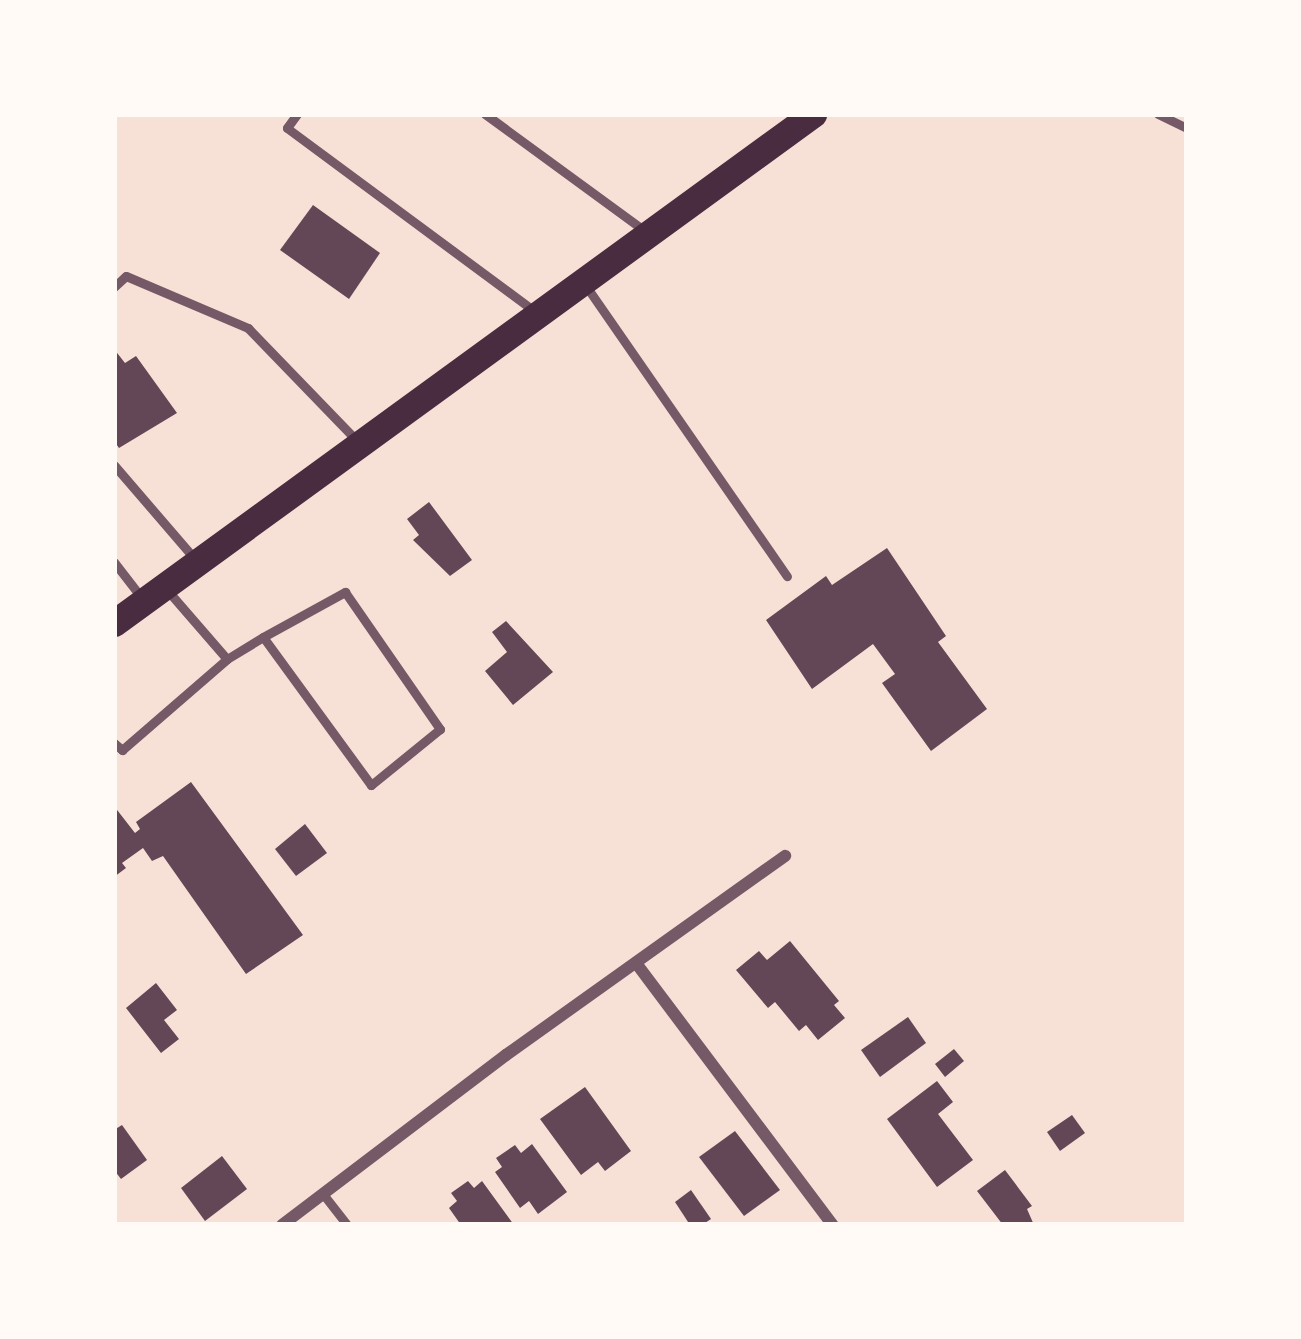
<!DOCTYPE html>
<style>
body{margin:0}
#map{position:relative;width:1301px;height:1339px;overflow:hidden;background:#f7e1d7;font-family:"PT Sans",sans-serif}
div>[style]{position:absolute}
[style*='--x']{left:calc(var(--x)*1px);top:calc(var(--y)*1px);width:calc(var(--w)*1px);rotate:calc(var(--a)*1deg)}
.building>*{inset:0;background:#644757}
.service>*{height:9px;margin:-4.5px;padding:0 4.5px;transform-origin:4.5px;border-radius:4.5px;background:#755966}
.minor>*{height:12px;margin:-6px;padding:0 6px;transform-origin:6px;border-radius:6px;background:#755966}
.primary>*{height:27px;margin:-13.5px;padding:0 13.5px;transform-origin:13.5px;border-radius:13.5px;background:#4a2c40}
span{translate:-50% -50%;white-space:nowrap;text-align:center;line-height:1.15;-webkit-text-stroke:9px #fffaf5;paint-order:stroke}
.frame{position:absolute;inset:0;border:117px solid #fffaf5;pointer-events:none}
</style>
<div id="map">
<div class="building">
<div style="clip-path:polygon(313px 205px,380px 253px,349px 299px,280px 250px)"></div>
<div style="clip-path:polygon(114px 349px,125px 363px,136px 356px,177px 413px,119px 448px,114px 441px)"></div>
<div style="clip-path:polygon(429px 502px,472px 560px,450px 576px,413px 540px,419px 535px,407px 519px)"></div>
<div style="clip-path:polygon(887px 548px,946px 636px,938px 642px,987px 709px,931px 751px,882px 683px,895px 674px,873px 644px,812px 689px,766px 620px,826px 576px,832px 585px)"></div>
<div style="clip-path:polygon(506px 621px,553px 672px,513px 705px,485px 671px,507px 652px,492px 632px)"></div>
<div style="clip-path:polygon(191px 782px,303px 935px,246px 974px,163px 856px,152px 861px,143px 848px,122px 863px,126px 868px,114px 877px,114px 806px,135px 833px,140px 829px,136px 822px)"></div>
<div style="clip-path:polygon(305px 824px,327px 853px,296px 876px,275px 849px)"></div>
<div style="clip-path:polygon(790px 941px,839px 1001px,834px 1005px,845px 1018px,818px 1040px,806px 1025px,799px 1031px,775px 1002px,768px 1008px,736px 970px,759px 951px,767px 960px)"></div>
<div style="clip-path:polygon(156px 983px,177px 1010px,164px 1020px,179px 1039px,161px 1053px,126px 1008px)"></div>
<div style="clip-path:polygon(908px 1017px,926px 1043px,880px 1077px,861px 1050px)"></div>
<div style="clip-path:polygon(954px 1049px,964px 1061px,945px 1077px,935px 1064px)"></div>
<div style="clip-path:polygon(937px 1081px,953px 1102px,938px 1114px,973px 1160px,937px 1187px,887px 1119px)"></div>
<div style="clip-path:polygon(585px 1087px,631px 1151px,605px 1171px,598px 1162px,581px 1175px,540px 1119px)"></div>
<div style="clip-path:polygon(1072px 1115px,1085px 1133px,1060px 1151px,1047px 1132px)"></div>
<div style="clip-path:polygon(122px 1125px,147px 1160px,121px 1179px,114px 1170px,114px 1130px)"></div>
<div style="clip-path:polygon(735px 1131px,780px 1190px,744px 1216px,699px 1157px)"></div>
<div style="clip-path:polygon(532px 1144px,567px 1192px,538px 1214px,529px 1201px,520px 1208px,495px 1172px,502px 1167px,496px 1158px,515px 1145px,521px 1153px)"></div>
<div style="clip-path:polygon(222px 1156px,247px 1189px,205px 1221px,181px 1188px)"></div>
<div style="clip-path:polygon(1005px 1170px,1032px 1206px,1027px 1209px,1034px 1225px,1003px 1225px,977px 1191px)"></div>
<div style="clip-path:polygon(468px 1181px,474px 1188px,482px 1181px,514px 1225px,461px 1225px,449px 1208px,457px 1201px,451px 1193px)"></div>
<div style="clip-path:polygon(691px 1190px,711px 1219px,702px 1225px,690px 1225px,675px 1202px)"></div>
</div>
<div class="service">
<div style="--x:297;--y:114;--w:17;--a:126"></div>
<div style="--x:287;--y:128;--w:307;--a:36.5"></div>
<div style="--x:485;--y:114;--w:198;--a:36.2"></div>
<div style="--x:1158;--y:114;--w:32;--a:26"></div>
<div style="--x:586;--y:286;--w:353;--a:55.3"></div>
<div style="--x:114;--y:287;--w:16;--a:-43"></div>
<div style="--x:126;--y:276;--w:133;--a:23.1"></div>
<div style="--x:248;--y:328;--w:157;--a:46"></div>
<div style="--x:114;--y:465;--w:123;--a:49.3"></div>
<div style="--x:114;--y:562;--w:44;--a:52.4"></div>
<div style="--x:168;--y:591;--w:90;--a:49.1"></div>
<div style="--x:227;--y:659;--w:42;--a:-31.4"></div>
<div style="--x:263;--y:637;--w:94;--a:-28.8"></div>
<div style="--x:345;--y:592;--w:167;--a:55.3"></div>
<div style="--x:440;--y:729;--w:89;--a:140.9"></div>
<div style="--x:371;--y:785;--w:183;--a:-126.1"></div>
<div style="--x:114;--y:743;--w:11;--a:41"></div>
<div style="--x:122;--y:750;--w:139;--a:-40.9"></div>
<div style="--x:323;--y:1194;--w:39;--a:52"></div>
</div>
<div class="minor">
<div style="--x:636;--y:963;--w:328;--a:53.1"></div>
<div style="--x:282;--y:1225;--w:281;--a:-37.2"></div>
<div style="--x:506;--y:1055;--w:343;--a:-35.5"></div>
</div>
<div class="primary">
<div style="--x:114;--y:623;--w:865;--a:-36.06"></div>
</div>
<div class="frame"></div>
</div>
